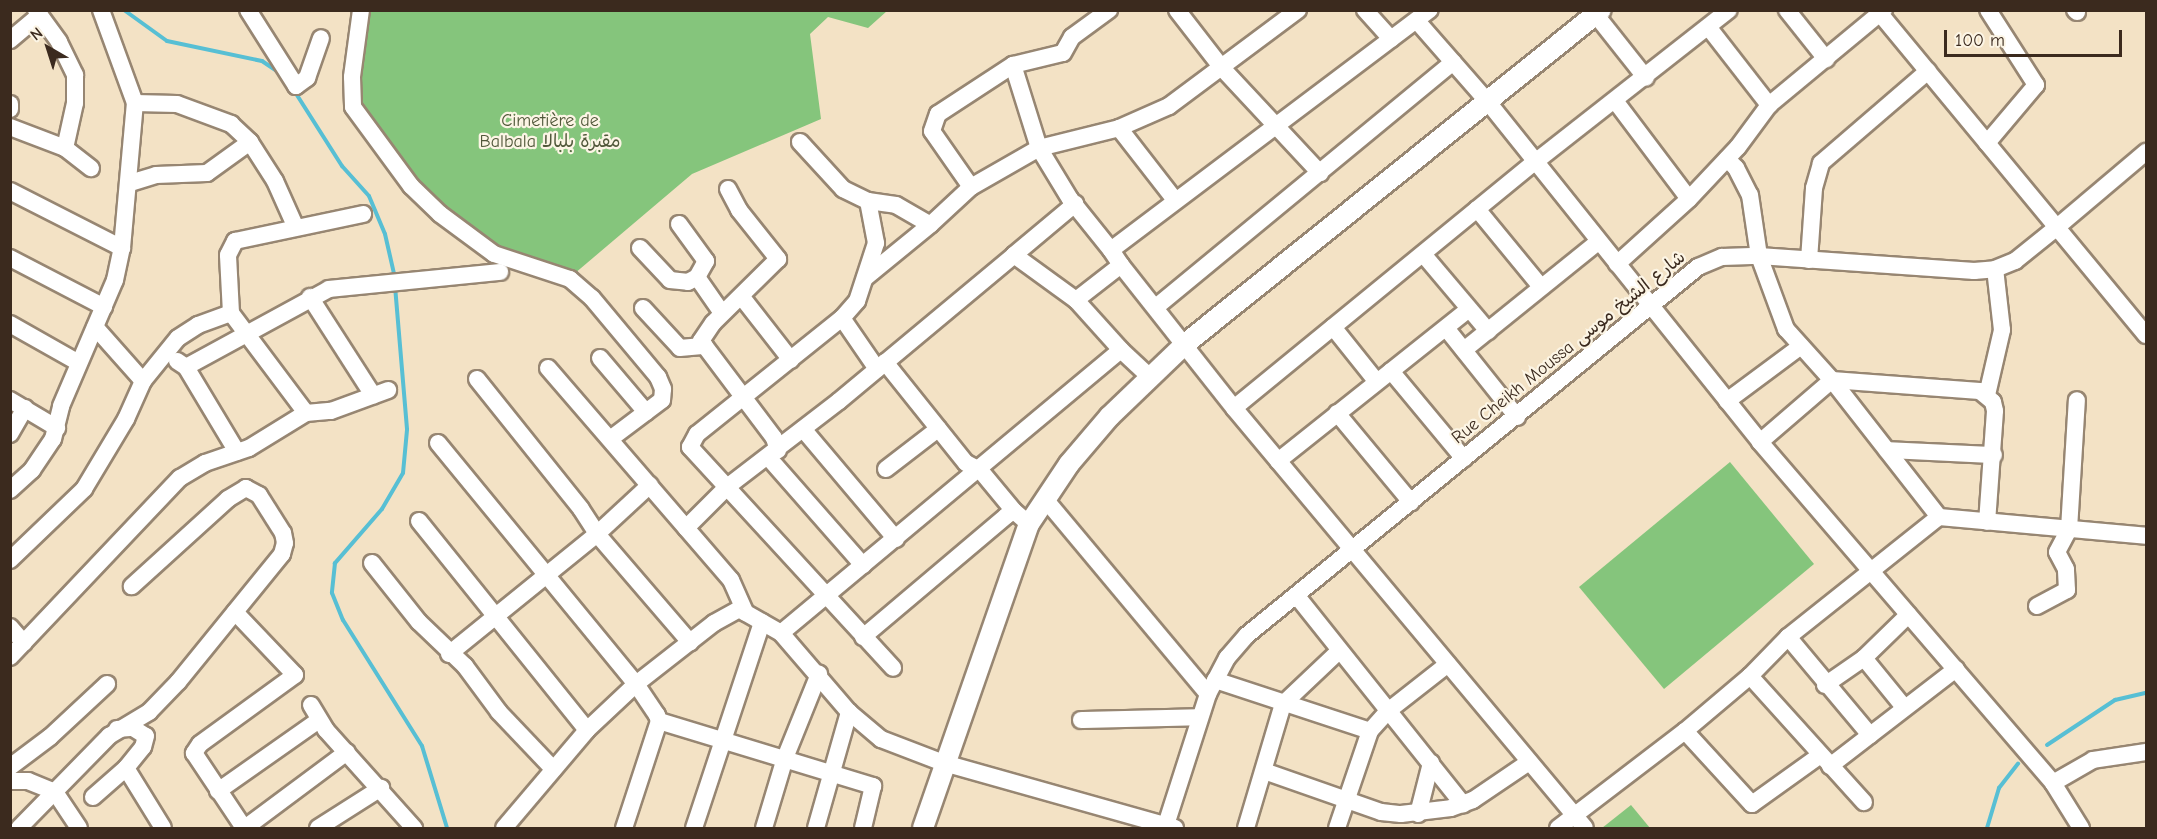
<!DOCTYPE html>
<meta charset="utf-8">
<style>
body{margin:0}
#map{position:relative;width:2157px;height:839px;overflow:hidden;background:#f3e2c5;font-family:"Comic Neue","Playpen Sans Arabic",sans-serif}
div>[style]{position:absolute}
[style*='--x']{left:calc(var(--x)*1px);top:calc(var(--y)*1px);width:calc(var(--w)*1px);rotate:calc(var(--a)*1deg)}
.green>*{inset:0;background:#85c57c}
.stream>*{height:4px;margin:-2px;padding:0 2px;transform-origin:2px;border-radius:2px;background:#57bfd4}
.roads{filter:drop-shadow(2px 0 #978672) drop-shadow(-2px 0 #978672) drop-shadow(0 2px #978672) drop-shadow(0 -2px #978672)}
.minor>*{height:16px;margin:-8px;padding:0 8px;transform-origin:8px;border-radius:8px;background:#fff}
.major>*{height:20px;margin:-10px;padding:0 10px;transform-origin:10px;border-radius:10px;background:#fff}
span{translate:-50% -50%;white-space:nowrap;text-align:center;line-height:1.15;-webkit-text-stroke:4.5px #fcf5e5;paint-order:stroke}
.park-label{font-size:18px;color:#51583a}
.street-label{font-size:18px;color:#3b2a1e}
.frame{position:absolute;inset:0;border:12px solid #3b2a1e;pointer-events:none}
.north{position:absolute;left:18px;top:18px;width:60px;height:60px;-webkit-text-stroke:4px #fcf5e5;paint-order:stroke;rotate:321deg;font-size:16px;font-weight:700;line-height:24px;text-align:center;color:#3b2a1e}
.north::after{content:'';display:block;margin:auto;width:21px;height:27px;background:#3b2a1e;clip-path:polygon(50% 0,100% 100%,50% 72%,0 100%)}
.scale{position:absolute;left:1944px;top:30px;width:178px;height:27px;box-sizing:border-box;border:3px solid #3b2a1e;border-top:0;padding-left:8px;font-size:18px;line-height:21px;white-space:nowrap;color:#3b2a1e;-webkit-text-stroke:4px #fcf5e5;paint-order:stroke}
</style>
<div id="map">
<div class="green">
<div style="clip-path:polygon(365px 11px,887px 11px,868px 28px,828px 17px,810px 34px,821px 119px,692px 174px,574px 274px,534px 273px,419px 187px,365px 123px,353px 67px)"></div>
<div style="clip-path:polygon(1730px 462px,1814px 564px,1664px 689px,1579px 587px)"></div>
<div style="clip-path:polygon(1631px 805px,1650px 828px,1602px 828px)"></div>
</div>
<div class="stream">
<div style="--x:124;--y:10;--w:53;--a:35.8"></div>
<div style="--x:167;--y:41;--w:97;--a:11.9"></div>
<div style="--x:262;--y:61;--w:22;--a:34"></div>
<div style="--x:295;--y:92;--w:88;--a:57.6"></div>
<div style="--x:342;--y:166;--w:40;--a:48"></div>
<div style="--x:369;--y:196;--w:41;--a:67.2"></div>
<div style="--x:385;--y:234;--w:45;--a:77.2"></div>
<div style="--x:395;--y:286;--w:144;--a:85.2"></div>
<div style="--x:407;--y:430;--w:43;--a:95.3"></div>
<div style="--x:403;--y:473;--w:42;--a:120.3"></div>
<div style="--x:382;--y:509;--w:72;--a:131"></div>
<div style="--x:335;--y:563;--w:30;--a:96"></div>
<div style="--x:332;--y:593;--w:29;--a:68"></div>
<div style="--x:343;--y:620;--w:149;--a:57.9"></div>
<div style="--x:422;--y:746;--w:86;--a:73"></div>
<div style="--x:2047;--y:745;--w:82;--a:-33.5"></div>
<div style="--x:2115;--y:700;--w:32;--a:-13"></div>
<div style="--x:1987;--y:828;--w:42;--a:-73.3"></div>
<div style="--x:1999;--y:788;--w:31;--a:-52"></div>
</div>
<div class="roads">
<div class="minor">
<div style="--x:36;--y:10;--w:39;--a:54"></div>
<div style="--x:59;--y:42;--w:37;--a:64"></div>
<div style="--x:75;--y:75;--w:28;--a:90"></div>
<div style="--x:75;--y:103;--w:46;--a:102.5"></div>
<div style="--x:248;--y:10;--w:90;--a:57.7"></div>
<div style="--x:296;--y:86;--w:14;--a:-36"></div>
<div style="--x:307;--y:78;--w:42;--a:-70.7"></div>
<div style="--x:361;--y:10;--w:68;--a:97.7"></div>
<div style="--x:352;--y:77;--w:30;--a:88"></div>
<div style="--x:353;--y:107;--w:98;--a:53.7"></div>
<div style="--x:411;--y:186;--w:40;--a:44"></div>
<div style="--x:440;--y:214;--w:67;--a:36.5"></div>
<div style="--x:494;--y:254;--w:80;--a:18.2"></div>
<div style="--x:570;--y:279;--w:29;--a:41"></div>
<div style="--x:592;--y:298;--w:103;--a:50.1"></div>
<div style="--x:658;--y:377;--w:13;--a:67"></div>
<div style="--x:663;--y:389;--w:11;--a:95"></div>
<div style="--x:662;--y:400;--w:65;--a:143.1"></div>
<div style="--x:1177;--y:10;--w:73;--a:52.2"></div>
<div style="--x:1222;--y:68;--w:144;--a:47"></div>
<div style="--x:1365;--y:10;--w:39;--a:48"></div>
<div style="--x:1787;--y:10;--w:63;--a:51.5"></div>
<div style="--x:1877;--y:10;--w:422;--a:50.4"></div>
<div style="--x:2075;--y:10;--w:3;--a:45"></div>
<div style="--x:1596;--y:15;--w:80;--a:51.6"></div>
<div style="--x:1417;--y:21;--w:108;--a:48.8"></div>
<div style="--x:1488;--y:102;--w:435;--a:51.3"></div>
<div style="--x:1760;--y:442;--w:450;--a:49.3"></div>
<div style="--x:2053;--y:783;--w:53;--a:58.1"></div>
<div style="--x:1709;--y:28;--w:98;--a:52.1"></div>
<div style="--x:10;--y:40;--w:39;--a:-40"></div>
<div style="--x:1013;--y:65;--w:87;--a:72.6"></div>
<div style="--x:1039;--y:148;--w:60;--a:58.7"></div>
<div style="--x:1070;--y:199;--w:65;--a:51.2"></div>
<div style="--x:1616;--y:102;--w:121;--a:53"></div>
<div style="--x:135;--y:103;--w:42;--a:1.4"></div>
<div style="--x:177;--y:104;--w:58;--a:20.3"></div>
<div style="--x:231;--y:124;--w:26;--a:43"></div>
<div style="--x:250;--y:142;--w:46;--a:57.3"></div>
<div style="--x:275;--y:181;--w:51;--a:65.9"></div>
<div style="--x:10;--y:104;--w:5;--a:90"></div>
<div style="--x:10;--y:127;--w:59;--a:20.9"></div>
<div style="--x:65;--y:148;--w:33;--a:38"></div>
<div style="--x:1119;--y:128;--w:91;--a:52.1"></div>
<div style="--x:800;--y:142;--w:64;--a:47.5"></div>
<div style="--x:843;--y:189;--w:28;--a:26"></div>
<div style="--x:868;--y:201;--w:28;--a:8"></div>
<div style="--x:896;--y:205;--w:39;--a:30"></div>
<div style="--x:930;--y:225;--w:56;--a:-42.8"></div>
<div style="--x:971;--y:187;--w:78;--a:-29.8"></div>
<div style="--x:1039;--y:148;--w:82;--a:-14"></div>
<div style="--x:1119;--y:128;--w:55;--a:-23.7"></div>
<div style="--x:1169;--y:106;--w:161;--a:-36.7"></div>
<div style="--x:1987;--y:143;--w:76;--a:-49.8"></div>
<div style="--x:2036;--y:85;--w:89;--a:-122.6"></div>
<div style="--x:1727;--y:159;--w:13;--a:45"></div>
<div style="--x:1736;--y:168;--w:30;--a:63"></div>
<div style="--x:1750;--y:195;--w:62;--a:81.6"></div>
<div style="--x:1759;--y:256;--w:78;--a:69.7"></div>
<div style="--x:1786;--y:329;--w:69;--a:48"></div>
<div style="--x:1832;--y:380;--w:174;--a:52"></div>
<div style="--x:130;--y:183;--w:27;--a:-17"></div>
<div style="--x:156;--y:175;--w:51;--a:-2.2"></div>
<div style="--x:207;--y:173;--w:53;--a:-35.8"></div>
<div style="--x:971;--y:187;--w:68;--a:-124.9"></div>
<div style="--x:932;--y:131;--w:18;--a:-71"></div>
<div style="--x:938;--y:114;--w:90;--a:-33.2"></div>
<div style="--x:1013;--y:65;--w:51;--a:-13.5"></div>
<div style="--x:1063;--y:53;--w:18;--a:-61"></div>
<div style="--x:1072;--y:37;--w:46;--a:-36.1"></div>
<div style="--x:728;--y:189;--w:24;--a:62"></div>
<div style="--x:739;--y:210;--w:63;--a:51.5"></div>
<div style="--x:778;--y:259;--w:91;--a:135.4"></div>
<div style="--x:713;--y:323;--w:22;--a:124"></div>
<div style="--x:701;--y:341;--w:121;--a:53"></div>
<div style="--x:774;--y:438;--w:13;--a:72"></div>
<div style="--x:10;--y:191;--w:126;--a:27"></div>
<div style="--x:868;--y:201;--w:43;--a:79.2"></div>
<div style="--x:876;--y:243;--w:61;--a:108.1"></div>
<div style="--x:857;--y:301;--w:23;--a:131"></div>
<div style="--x:842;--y:318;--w:62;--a:55.5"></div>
<div style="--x:1477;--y:209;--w:101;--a:50.6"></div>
<div style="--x:679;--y:224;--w:46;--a:53.9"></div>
<div style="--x:706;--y:261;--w:18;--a:119"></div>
<div style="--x:640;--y:248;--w:44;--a:46.8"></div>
<div style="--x:670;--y:280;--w:18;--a:6"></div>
<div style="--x:688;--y:282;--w:10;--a:-29"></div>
<div style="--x:697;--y:277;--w:44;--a:55.2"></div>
<div style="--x:1423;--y:254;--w:101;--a:49.8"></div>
<div style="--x:1014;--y:255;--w:80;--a:-39.9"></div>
<div style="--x:10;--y:258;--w:106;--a:27.5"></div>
<div style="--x:1809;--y:260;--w:72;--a:-86"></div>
<div style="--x:1814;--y:188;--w:26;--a:-74"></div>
<div style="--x:1821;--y:163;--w:141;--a:-40.7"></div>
<div style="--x:1617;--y:264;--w:97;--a:-42.1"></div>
<div style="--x:1689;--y:199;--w:71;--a:-46.7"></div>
<div style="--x:1738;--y:147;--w:52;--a:-53.6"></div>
<div style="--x:1769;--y:105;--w:149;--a:-39.6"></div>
<div style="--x:1121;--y:265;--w:18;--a:-124"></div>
<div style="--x:1111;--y:250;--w:399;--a:-37"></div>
<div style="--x:865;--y:278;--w:84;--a:-39.2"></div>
<div style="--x:741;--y:296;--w:81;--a:52"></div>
<div style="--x:310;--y:297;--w:117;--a:57.3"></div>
<div style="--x:1156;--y:307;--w:385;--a:-39.5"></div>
<div style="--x:643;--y:308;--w:54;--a:47.2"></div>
<div style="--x:680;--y:348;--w:25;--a:-5"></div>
<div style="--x:231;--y:313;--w:58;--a:-93"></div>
<div style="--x:228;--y:255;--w:16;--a:-63"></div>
<div style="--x:235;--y:241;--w:131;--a:-11.9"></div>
<div style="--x:842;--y:318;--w:186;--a:141.3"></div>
<div style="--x:697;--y:434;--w:15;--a:118"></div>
<div style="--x:690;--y:447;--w:300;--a:47.4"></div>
<div style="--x:10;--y:324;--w:79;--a:29.5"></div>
<div style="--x:1333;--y:327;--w:70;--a:51.3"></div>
<div style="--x:1446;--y:328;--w:114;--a:51.4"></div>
<div style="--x:1121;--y:350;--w:38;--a:43"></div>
<div style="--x:1464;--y:350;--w:172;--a:-38.9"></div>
<div style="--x:600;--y:358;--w:71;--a:49.6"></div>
<div style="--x:177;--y:361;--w:11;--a:34"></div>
<div style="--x:186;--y:367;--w:99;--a:59"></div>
<div style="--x:885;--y:362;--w:129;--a:51.3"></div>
<div style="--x:966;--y:463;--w:16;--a:27"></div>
<div style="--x:980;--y:470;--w:53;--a:50.3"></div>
<div style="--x:186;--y:367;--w:163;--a:-28.6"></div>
<div style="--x:329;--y:289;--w:172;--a:-5.7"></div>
<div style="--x:548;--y:368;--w:280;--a:49.2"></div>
<div style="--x:731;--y:580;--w:36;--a:66"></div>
<div style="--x:1391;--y:371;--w:114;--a:50.3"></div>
<div style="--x:477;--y:379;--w:166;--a:51.3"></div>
<div style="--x:581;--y:509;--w:30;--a:57"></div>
<div style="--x:597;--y:534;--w:143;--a:49.3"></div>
<div style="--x:143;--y:381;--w:55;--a:-50.9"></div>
<div style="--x:178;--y:338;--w:24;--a:-33"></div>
<div style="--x:198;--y:325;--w:35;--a:-20"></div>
<div style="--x:231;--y:313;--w:125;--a:53.1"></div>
<div style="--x:1987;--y:395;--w:67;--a:-77"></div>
<div style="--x:2002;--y:330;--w:61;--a:-96.5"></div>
<div style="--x:10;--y:400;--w:55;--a:30.8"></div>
<div style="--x:1727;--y:401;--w:92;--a:-36.6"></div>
<div style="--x:1234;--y:408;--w:389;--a:-39.3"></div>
<div style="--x:1535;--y:162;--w:246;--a:-38.1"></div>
<div style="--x:1337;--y:413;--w:116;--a:50.3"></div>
<div style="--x:803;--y:429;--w:144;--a:49.8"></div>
<div style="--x:10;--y:434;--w:30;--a:-60"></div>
<div style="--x:1760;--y:442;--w:95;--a:-40.7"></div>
<div style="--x:1832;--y:380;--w:148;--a:4.3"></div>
<div style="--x:1980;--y:391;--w:17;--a:40"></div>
<div style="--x:1993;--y:402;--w:9;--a:77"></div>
<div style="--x:1995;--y:411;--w:111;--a:94.1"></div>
<div style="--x:438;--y:443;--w:312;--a:50.6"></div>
<div style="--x:636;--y:684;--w:37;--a:56"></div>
<div style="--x:657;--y:715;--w:6;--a:72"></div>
<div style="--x:659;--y:721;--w:113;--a:108.1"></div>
<div style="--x:1887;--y:450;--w:107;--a:2.7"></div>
<div style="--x:768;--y:457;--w:144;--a:48.7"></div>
<div style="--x:1278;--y:461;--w:244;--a:-38.5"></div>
<div style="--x:886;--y:469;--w:66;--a:-37.6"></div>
<div style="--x:10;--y:490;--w:30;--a:-42"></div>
<div style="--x:32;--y:470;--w:37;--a:-56"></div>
<div style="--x:53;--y:439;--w:34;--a:-76"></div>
<div style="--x:61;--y:406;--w:137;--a:-66.8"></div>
<div style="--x:115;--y:280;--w:33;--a:-78"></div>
<div style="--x:122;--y:248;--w:146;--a:-84.9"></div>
<div style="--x:135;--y:103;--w:99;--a:-110.1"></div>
<div style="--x:1045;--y:499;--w:254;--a:50.1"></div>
<div style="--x:419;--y:521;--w:268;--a:51.2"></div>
<div style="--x:686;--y:528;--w:58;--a:-45"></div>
<div style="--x:727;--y:487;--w:141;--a:-37.5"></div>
<div style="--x:839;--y:401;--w:228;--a:-39.8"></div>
<div style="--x:1014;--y:255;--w:77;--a:36"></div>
<div style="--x:1076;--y:300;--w:57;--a:-37.9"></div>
<div style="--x:1121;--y:265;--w:182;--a:51.7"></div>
<div style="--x:1234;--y:408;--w:547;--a:50.11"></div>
<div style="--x:10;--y:560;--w:103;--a:-43.8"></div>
<div style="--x:84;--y:489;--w:82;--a:-59"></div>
<div style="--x:126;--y:419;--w:42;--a:-65.9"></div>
<div style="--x:143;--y:381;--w:72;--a:-131.6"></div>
<div style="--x:372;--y:563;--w:75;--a:51.5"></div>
<div style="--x:419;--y:622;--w:64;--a:43.7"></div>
<div style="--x:465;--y:666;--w:57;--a:53.5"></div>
<div style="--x:499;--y:712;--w:79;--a:46.5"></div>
<div style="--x:1296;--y:595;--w:268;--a:51.4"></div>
<div style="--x:2037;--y:606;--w:34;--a:-28"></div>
<div style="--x:2067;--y:590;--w:21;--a:-93"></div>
<div style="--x:2066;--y:569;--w:19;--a:-118"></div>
<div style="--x:2057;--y:552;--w:26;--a:-62"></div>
<div style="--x:2069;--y:529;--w:129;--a:-86.5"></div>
<div style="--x:235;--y:612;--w:87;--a:46.4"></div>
<div style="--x:295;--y:675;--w:117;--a:144"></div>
<div style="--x:200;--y:744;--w:11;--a:124"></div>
<div style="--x:194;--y:753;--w:90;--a:56.3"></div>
<div style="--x:10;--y:627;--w:21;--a:49"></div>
<div style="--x:781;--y:633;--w:442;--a:-39.8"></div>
<div style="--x:1121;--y:350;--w:67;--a:-132"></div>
<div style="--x:863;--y:637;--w:187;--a:-40.2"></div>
<div style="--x:1006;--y:516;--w:9;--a:-32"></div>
<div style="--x:1014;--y:511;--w:20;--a:41"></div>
<div style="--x:1788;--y:637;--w:128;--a:50.1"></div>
<div style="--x:449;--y:654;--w:191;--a:-39"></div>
<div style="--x:597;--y:534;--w:72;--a:-42.8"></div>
<div style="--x:10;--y:657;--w:247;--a:-46.5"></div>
<div style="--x:180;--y:478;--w:29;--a:-31"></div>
<div style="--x:205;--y:463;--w:46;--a:-18.8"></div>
<div style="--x:249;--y:448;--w:67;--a:-31.6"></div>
<div style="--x:306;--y:413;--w:25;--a:-5"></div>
<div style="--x:331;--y:411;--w:61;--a:-20.2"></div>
<div style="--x:1864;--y:658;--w:63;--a:50.8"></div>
<div style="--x:1750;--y:676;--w:170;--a:47.9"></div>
<div style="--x:1215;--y:680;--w:163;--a:18.2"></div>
<div style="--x:1825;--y:685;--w:47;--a:-34.7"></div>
<div style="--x:1864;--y:658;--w:62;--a:-44.3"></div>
<div style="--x:311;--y:705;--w:29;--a:59"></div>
<div style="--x:326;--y:730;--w:132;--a:48.1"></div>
<div style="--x:1081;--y:720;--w:119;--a:-1.4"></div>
<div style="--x:659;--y:721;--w:224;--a:16.9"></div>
<div style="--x:873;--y:786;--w:43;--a:103.4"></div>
<div style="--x:117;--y:729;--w:16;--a:-4"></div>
<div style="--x:133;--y:728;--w:15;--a:32"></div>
<div style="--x:146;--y:736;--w:11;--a:105"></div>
<div style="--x:143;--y:747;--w:27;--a:129"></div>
<div style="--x:126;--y:768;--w:70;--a:58.3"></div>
<div style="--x:1685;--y:731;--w:99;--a:47.5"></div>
<div style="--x:1752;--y:804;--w:82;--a:-35.6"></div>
<div style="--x:1830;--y:766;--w:159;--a:-37.6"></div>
<div style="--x:10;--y:767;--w:50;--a:-36.9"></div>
<div style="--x:50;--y:737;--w:78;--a:-42.9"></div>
<div style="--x:1264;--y:771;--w:124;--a:19.3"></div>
<div style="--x:1381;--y:812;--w:20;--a:6"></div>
<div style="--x:1401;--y:814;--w:50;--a:-6.8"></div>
<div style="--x:1451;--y:808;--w:23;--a:-20"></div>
<div style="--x:1473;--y:800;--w:68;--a:-34.2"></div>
<div style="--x:10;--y:781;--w:18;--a:0"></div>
<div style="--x:28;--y:781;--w:29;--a:22"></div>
<div style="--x:55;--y:792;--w:43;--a:56.3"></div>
<div style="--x:2053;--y:783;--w:46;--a:-29.9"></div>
<div style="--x:2093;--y:760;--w:54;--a:-8.6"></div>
<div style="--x:218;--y:791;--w:123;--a:-35.1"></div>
<div style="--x:93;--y:797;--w:44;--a:-41.3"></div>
<div style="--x:1418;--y:814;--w:53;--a:-75.7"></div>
<div style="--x:19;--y:828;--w:129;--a:-45.6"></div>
<div style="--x:109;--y:736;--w:47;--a:-31"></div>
<div style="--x:149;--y:712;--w:42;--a:-46"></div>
<div style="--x:178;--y:682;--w:165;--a:-50.9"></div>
<div style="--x:282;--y:554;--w:11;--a:-75"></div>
<div style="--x:285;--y:543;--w:10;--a:-101"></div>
<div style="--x:283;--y:533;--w:45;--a:-122.3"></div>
<div style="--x:259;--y:495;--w:15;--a:-152"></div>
<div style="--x:246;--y:488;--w:21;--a:149"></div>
<div style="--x:228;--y:499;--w:130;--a:137.8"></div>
<div style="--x:245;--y:828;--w:127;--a:-36.7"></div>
<div style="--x:318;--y:828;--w:75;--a:-32.4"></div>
<div style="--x:504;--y:828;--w:128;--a:-49.7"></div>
<div style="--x:587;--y:730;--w:67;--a:-43.2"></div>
<div style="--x:636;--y:684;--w:99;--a:-38"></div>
<div style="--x:714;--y:623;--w:29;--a:-29"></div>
<div style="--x:739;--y:609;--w:48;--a:29.7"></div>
<div style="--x:781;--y:633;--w:104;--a:49.3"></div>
<div style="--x:849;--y:712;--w:42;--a:40.2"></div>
<div style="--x:881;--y:739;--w:67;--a:20.9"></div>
<div style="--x:944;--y:763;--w:240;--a:15.7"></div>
<div style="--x:694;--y:828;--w:217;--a:-71.7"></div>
<div style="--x:764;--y:828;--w:73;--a:-73.3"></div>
<div style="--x:785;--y:758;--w:91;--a:-68"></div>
<div style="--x:816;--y:828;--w:121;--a:-74.1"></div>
<div style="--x:1165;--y:828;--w:141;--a:-72.2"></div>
<div style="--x:1208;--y:694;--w:41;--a:-62.2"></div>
<div style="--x:1227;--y:658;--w:30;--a:-49"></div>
<div style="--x:1247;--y:635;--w:582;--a:-39.21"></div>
<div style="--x:1698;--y:267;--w:26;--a:-23"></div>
<div style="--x:1722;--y:257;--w:37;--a:-2"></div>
<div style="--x:1759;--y:256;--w:216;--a:4"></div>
<div style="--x:1974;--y:271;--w:21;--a:-5"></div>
<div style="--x:1995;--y:269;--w:22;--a:-22"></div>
<div style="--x:2015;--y:261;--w:53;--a:-38.8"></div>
<div style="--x:2056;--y:228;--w:118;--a:-40.2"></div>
<div style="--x:1246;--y:828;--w:129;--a:-73.4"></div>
<div style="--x:1283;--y:704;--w:76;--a:-43.4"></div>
<div style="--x:1337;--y:828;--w:102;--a:-71.2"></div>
<div style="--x:1370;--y:731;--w:27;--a:-48"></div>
<div style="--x:1388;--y:711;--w:76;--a:-38.1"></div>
<div style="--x:1558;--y:828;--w:160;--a:-37.4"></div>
<div style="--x:1685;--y:731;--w:85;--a:-40.2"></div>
<div style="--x:1750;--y:676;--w:54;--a:-45.7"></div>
<div style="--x:1788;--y:637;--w:193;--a:-38.5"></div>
<div style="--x:1939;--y:517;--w:208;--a:5.2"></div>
</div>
<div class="major">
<div style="--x:923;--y:828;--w:322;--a:-70.8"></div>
<div style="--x:1029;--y:524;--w:72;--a:-56.3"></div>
<div style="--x:1069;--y:464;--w:63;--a:-49.5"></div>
<div style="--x:1110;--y:416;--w:104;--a:-43.8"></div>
<div style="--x:1185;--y:344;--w:533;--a:-38.76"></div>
</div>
</div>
<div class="park-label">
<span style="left:550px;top:132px">Cimetière de<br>Balbala مقبرة بلبالا</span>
</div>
<div class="street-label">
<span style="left:1569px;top:348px;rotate:-39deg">Rue Cheikh Moussa شارع الشيخ موسى</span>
</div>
<div class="frame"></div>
<div class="north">N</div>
<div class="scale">100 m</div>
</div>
